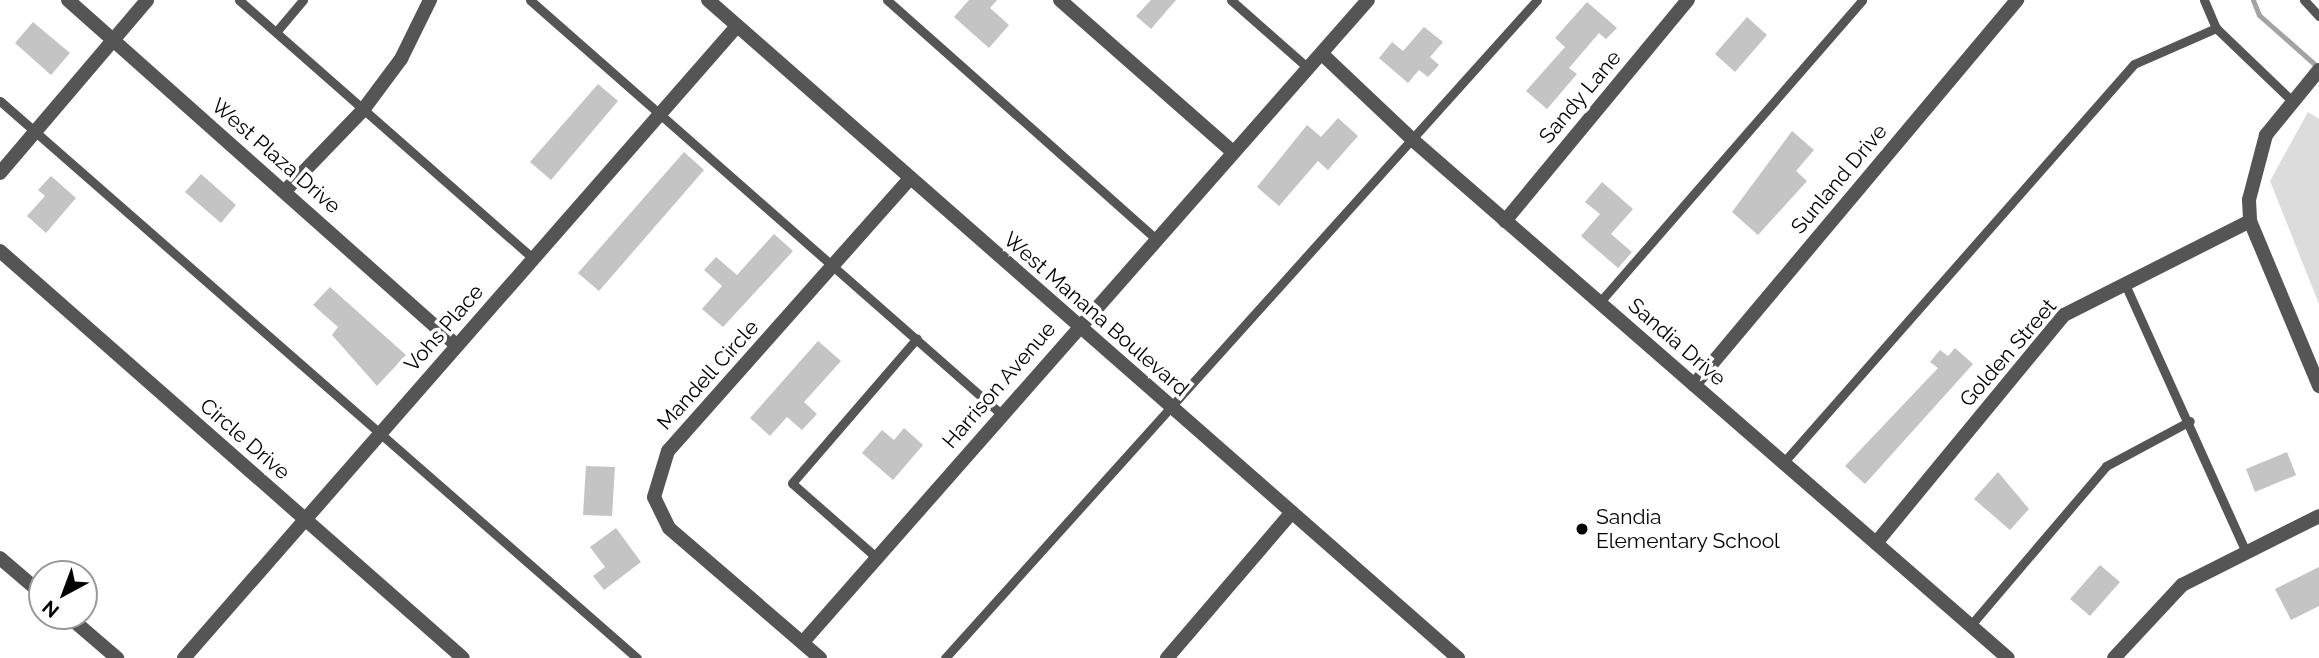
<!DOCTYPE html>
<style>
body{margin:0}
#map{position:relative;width:2319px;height:658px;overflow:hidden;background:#fff;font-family:Raleway,sans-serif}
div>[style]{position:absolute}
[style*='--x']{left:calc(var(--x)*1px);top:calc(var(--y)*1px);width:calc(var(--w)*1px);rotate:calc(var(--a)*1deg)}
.green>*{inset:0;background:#dcdcdc}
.stream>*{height:5px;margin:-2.5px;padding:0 2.5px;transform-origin:2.5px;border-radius:2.5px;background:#a3a3a3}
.building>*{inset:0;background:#c4c4c4}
.service>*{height:9px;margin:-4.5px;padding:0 4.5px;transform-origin:4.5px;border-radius:4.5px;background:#555}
.minor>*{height:14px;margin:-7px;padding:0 7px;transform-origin:7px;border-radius:7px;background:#555}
.tertiary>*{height:14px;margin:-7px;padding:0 7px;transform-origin:7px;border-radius:7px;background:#555}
.dots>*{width:19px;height:19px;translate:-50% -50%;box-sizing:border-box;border:4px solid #fff;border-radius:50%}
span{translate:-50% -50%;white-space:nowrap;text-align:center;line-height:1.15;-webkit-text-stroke:7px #fff;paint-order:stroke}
.street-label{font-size:21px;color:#000}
.poi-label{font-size:21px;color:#000}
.left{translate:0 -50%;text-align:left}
.north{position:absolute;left:28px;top:560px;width:70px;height:70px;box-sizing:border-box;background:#fff;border:2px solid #999;border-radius:50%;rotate:221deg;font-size:19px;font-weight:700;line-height:28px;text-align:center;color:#000}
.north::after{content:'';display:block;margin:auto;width:24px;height:32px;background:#000;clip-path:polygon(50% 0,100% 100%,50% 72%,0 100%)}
</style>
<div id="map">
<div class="green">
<div style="clip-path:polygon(2308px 112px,2319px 119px,2319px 304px,2270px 181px)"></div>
</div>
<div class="stream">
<div style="--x:2253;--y:0;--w:16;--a:68"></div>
<div style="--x:2259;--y:15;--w:80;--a:41.5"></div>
</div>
<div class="building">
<div style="clip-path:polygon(969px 0,997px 0,990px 8px,1009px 25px,989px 48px,954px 17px)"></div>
<div style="clip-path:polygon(1151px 0,1176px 0,1151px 29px,1136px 16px)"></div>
<div style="clip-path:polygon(1587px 2px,1617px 28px,1606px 39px,1599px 33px,1569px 68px,1577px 74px,1547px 109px,1526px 91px,1565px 47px,1555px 38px)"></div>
<div style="clip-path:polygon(1747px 17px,1767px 35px,1735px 72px,1715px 54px)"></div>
<div style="clip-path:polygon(33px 22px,70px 53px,51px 75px,15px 43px)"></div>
<div style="clip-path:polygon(1424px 27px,1443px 42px,1430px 57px,1439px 65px,1428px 77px,1419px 70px,1408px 83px,1379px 58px,1392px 42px,1403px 51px)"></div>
<div style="clip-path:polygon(598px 84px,618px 101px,551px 180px,530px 162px)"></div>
<div style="clip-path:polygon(1338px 118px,1358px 136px,1328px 170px,1318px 161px,1279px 206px,1257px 187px,1307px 125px,1321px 137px)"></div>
<div style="clip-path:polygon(1792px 131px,1814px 150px,1796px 171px,1807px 181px,1758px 235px,1732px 212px)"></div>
<div style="clip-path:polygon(684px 152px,704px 170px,599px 291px,578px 273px)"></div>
<div style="clip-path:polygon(201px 174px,236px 205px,221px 223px,185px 192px)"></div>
<div style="clip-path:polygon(51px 176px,76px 198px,46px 233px,27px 216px,45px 196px,38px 190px)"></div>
<div style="clip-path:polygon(1602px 182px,1633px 209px,1611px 234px,1632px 252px,1618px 268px,1581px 236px,1600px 214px,1585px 202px)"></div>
<div style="clip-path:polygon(774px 234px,793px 251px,723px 327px,702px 309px,722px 286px,704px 270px,716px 257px,737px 275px)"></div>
<div style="clip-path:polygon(330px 287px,406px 355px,377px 386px,332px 335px,338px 327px,313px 305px)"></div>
<div style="clip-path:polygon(818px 341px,841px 361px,804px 402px,817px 414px,802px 430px,787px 417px,770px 436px,750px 418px)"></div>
<div style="clip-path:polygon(1955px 348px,1973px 364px,1865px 484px,1845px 466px,1938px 368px,1930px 362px,1940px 350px,1948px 356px)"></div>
<div style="clip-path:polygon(904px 428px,923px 445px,893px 480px,862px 453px,882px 430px,894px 440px)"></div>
<div style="clip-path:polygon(2287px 452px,2296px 475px,2255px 492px,2246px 469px)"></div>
<div style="clip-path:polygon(586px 466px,615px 467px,612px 516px,583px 515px)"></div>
<div style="clip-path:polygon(1998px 472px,2029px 509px,2010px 530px,1974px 499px)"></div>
<div style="clip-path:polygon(616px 528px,641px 562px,604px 590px,593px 576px,605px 567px,590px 547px)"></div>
<div style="clip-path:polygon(2100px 565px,2120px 582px,2090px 616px,2070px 599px)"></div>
<div style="clip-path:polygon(2319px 567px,2319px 606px,2291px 620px,2275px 589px)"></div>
</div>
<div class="service">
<div style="--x:239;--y:0;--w:391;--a:41.3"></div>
<div style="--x:530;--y:0;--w:627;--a:41.31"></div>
<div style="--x:887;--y:0;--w:360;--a:41.6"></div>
<div style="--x:1231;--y:0;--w:103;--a:41.4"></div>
<div style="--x:2204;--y:0;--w:30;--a:67"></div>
<div style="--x:2216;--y:28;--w:104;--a:43.8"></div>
<div style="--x:2304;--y:0;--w:22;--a:47"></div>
<div style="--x:276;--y:32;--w:42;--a:-49.8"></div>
<div style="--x:0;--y:101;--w:846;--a:41.17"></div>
<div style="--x:2124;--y:282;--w:294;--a:65.7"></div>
<div style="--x:1599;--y:303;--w:401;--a:-49"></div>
<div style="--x:1783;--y:463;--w:531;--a:-48.66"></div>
<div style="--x:2134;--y:64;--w:90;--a:-23.7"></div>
<div style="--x:877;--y:558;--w:113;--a:-138.6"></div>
<div style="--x:792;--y:483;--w:191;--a:-49.2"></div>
<div style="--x:1970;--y:626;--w:210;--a:-49.6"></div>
<div style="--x:2106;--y:466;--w:95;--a:-28.2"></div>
<div style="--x:945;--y:658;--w:885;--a:-48.02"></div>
</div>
<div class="minor">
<div style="--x:68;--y:0;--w:518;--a:41.63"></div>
<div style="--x:1060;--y:0;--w:229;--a:41.3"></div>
<div style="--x:1322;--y:54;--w:127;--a:43.4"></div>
<div style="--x:1414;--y:141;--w:787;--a:41.04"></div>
<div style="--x:0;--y:173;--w:227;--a:-49.6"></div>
<div style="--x:285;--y:191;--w:112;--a:-46.1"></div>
<div style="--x:363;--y:110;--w:64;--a:-53.3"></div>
<div style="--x:401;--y:59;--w:66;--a:-63.8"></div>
<div style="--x:1505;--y:221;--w:287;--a:-50.4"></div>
<div style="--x:0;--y:251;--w:616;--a:41.32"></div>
<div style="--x:1694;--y:385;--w:503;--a:-50"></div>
<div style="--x:1876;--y:543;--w:296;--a:-50.5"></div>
<div style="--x:2064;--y:315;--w:208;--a:-26.8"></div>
<div style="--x:0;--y:558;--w:55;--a:40.6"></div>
<div style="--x:68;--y:616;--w:65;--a:40.6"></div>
<div style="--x:803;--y:642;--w:855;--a:-48.65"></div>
<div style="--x:184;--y:658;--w:840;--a:-48.81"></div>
<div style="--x:820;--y:658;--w:199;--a:-139.3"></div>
<div style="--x:669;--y:528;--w:34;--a:-116"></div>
<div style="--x:654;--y:497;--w:48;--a:-73.1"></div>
<div style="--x:668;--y:451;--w:365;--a:-48.4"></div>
<div style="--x:1167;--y:658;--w:192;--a:-49.4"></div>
<div style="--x:2114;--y:658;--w:100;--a:-47"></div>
<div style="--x:2182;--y:585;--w:153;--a:-26.7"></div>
</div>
<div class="tertiary">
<div style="--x:708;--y:0;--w:998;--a:41.26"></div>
<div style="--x:2319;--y:70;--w:84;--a:129.2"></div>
<div style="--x:2266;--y:135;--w:67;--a:104.7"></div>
<div style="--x:2249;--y:200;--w:21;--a:87"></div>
<div style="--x:2250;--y:221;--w:179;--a:67.3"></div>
</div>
<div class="dots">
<div style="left:1582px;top:529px;background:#000"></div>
</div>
<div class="street-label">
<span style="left:1580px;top:97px;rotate:-50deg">Sandy Lane</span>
<span style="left:276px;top:156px;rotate:41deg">West Plaza Drive</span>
<span style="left:1839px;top:179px;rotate:-50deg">Sunland Drive</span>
<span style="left:1096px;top:314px;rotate:41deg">West Manana Boulevard</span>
<span style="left:444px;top:328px;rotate:-49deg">Vohs Place</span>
<span style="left:1677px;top:342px;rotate:41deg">Sandia Drive</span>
<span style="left:2008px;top:353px;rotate:-49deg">Golden Street</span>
<span style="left:708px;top:375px;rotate:-48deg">Mandell Circle</span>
<span style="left:999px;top:385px;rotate:-49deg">Harrison Avenue</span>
<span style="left:245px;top:439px;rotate:41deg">Circle Drive</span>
</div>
<div class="poi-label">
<span class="left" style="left:1596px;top:529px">Sandia<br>Elementary School</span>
</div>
<div class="north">N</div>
</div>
